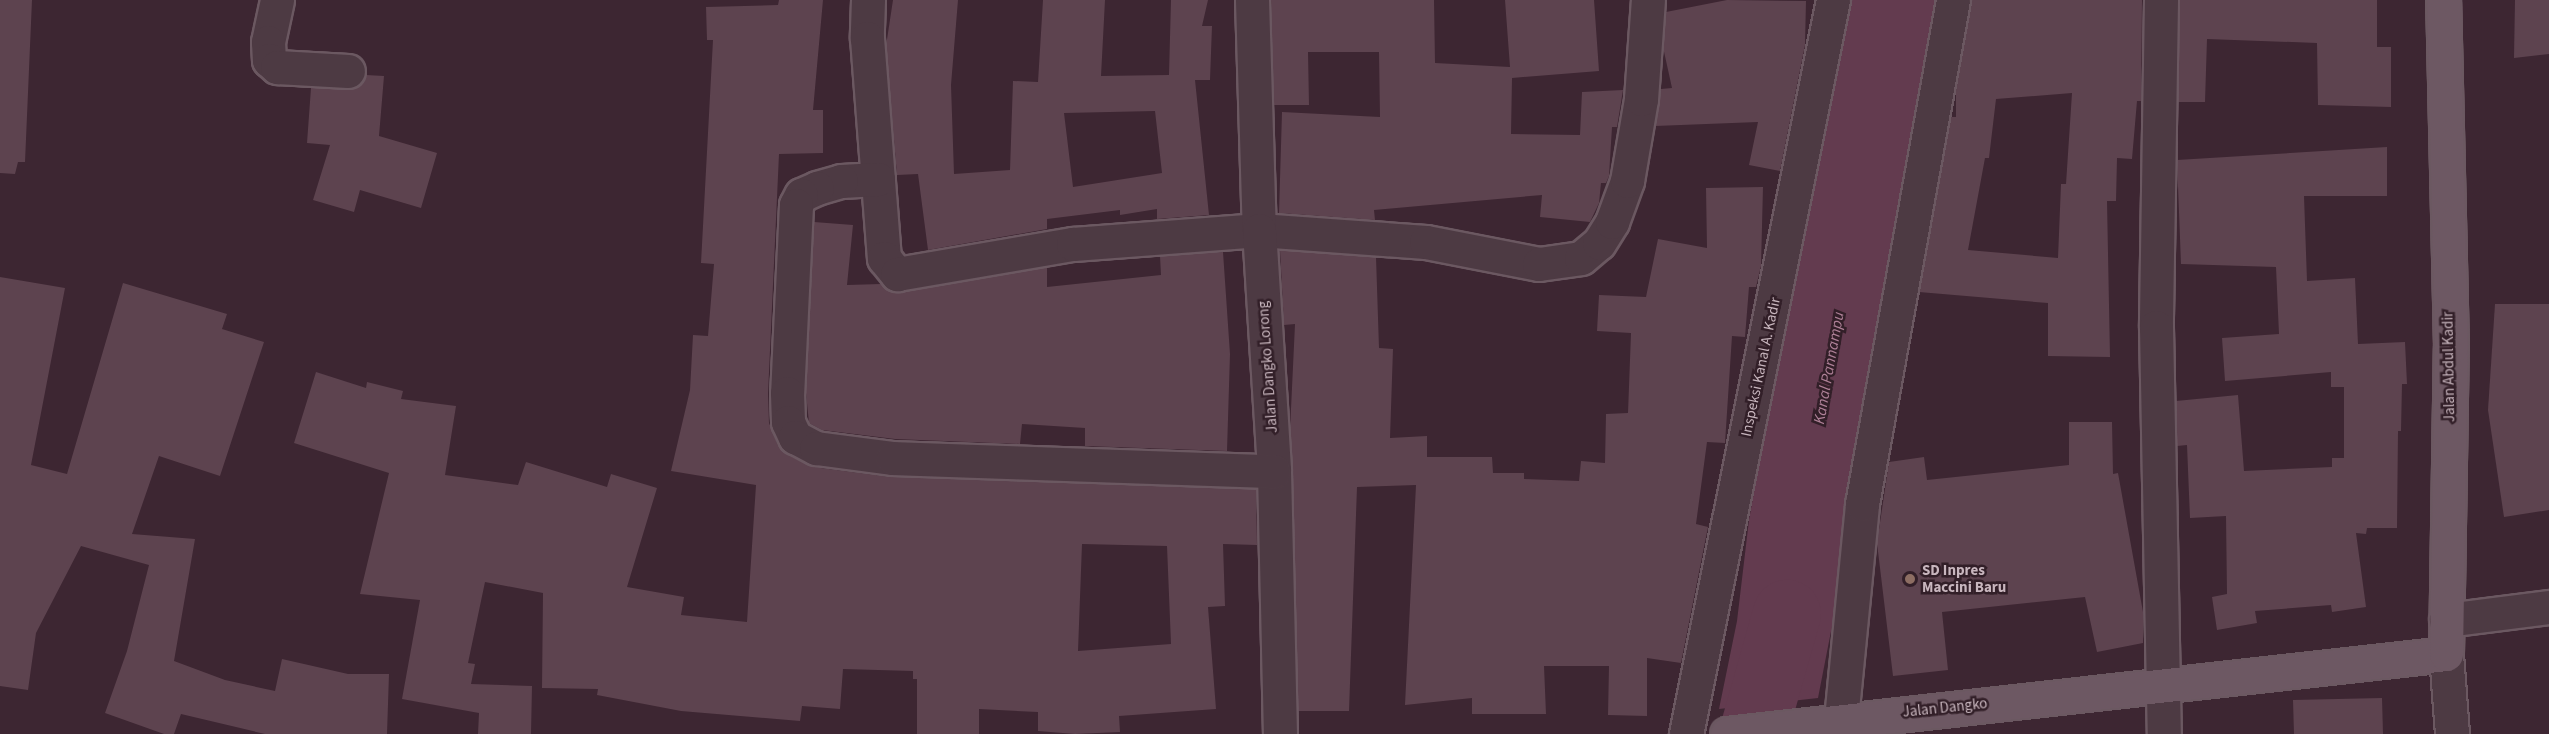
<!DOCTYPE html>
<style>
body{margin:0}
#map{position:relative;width:2549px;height:734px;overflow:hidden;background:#3d2632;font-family:"Source Sans 3",sans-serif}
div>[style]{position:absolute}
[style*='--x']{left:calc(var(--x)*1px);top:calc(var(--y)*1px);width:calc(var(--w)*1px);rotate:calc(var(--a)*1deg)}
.water>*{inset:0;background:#633b4f}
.river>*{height:68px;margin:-34px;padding:0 34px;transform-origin:34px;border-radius:34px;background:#633b4f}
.building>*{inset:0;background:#5d434f}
.roads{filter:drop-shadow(2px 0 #6b5861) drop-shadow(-2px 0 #6b5861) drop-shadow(0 2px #6b5861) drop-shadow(0 -2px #6b5861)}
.minor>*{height:33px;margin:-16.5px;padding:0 16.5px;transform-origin:16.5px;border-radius:16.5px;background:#4d3a43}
.major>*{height:33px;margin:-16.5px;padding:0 16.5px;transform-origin:16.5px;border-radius:16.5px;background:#6d5863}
.dots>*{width:16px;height:16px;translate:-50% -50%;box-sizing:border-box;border:3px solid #321f28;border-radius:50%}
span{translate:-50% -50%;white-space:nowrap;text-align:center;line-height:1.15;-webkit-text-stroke:5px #321f28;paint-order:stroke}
.street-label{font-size:15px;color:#c8b6be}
.poi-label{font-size:15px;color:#c8b6be;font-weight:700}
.left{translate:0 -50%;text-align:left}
.water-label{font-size:16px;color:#ae8097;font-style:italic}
</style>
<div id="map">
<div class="water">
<div style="clip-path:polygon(1845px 0,1939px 0,1840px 585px,1818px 698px,1719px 709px,1737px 621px,1749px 520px,1773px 385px)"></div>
</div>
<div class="river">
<div style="--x:1753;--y:734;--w:125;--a:-74.2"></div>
</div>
<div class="building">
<div style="clip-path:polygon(0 0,32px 0,25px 162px,18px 162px,15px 174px,0 173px)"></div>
<div style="clip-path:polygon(evenodd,779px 0,823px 0,813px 110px,823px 110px,823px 153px,779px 154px,768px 394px,769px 423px,778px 445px,786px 454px,813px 467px,891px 477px,1256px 489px,1257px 545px,1223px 544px,1225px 606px,1208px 607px,1216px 709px,1119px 716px,1120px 732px,1075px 734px,1038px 731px,1038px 712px,979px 709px,979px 734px,917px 734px,917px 679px,913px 679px,913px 671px,843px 669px,840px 709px,802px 706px,800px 721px,681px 711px,597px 695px,598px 689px,542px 688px,543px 593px,485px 582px,468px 663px,475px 664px,471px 684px,532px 686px,531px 734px,478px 734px,479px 713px,402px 699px,420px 600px,360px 594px,389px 473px,294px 443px,316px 372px,366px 388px,367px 382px,403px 391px,401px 399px,456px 406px,445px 475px,518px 485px,526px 462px,607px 487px,611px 474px,657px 488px,627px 587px,684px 597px,681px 615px,747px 622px,756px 485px,671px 471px,690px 390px,693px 335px,708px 336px,714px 264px,701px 263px,713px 40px,707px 40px,706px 7px,778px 5px,779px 0,1082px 544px,1167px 546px,1171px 644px,1078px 651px,1082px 544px)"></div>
<div style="clip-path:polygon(evenodd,893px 0,958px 0,951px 85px,954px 174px,1010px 170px,1013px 81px,1038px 82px,1043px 0,1105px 0,1101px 76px,1169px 75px,1171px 0,1208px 0,1202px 26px,1212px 26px,1210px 80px,1195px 80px,1209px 215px,1157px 219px,1157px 209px,1120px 215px,1120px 210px,1047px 219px,1047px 229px,928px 250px,918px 174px,897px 175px,886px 46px,893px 0,1155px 111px,1162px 173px,1073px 187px,1064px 113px,1155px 111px)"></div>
<div style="clip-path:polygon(1271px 0,1434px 0,1435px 63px,1510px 67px,1505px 0,1594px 0,1599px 71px,1512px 78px,1511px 134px,1580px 135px,1582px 92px,1623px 90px,1617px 127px,1612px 127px,1609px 176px,1606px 183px,1601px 183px,1599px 203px,1590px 222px,1540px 217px,1542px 195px,1374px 210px,1375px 220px,1279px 213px,1282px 112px,1380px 117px,1379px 52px,1308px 52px,1309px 105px,1274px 105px)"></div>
<div style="clip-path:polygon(1727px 0,1806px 1px,1805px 45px,1780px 171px,1749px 165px,1758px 122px,1655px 126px,1661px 89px,1672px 88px,1663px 47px,1666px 12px)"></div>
<div style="clip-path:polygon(evenodd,1971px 0,2142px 0,2141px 101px,2137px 101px,2132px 159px,2117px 158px,2116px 201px,2107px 201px,2110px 357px,2048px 356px,2048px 303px,1919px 292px,1951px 117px,1956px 117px,1956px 86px,1971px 0,2072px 93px,2066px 184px,2061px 184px,2058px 258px,1968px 250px,1985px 158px,1989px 158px,1996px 99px,2072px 93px)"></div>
<div style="clip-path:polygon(2180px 0,2377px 0,2377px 47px,2391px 47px,2391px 107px,2318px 105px,2317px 43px,2207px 39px,2205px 102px,2178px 102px)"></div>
<div style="clip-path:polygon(2515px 0,2549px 0,2549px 54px,2514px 58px)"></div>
<div style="clip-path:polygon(366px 75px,384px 76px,379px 136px,437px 153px,421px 208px,360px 190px,354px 212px,313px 200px,330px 145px,307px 143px,311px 88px,356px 88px)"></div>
<div style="clip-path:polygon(2387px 147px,2387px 196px,2304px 196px,2307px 281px,2355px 278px,2358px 344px,2405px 342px,2407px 384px,2402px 384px,2401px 431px,2398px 431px,2397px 528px,2367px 528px,2366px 534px,2356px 533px,2366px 607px,2332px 612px,2331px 605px,2255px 611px,2257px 623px,2217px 630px,2212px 597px,2227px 594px,2226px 516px,2190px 518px,2187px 445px,2177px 446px,2176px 401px,2238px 395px,2244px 471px,2332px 467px,2332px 458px,2344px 458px,2344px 387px,2331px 387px,2331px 372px,2225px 381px,2222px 338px,2279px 334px,2276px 267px,2181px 264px,2177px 160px)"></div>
<div style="clip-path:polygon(1763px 187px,1761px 266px,1756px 287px,1749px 287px,1745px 337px,1732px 336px,1725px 443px,1707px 442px,1696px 524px,1708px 527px,1681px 663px,1647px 658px,1647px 716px,1608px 715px,1609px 666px,1544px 666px,1546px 714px,1472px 714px,1472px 698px,1405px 705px,1416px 485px,1357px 487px,1349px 711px,1298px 711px,1290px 430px,1295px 324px,1284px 325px,1280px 250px,1376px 257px,1379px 348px,1393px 349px,1390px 438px,1427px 436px,1427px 457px,1492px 457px,1493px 473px,1524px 473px,1524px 479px,1579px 481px,1581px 461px,1605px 463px,1606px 414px,1628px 413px,1631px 333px,1597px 331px,1599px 295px,1646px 297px,1658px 239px,1707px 248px,1706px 188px)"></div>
<div style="clip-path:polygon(814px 222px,853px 225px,847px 285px,881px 284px,900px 292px,1047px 267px,1047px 287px,1161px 275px,1160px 256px,1223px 252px,1230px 354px,1227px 451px,1085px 446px,1085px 428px,1022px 424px,1020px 444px,895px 439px,822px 430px,809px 423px,806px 393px)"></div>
<div style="clip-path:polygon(0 277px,65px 288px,31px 465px,67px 474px,123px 283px,227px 314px,222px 329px,264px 342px,220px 476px,159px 456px,132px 534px,195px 539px,174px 661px,225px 680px,275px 691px,282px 659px,348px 674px,389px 674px,387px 734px,265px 734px,181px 714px,174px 734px,164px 734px,105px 713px,127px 651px,149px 565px,81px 546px,36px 633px,28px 690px,0 686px)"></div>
<div style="clip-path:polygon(2495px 304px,2549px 304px,2549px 510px,2504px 517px,2488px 410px)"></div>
<div style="clip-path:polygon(2069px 422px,2112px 422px,2113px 474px,2118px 473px,2143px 612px,2143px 643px,2097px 652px,2085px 597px,1942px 612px,1948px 670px,1893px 676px,1877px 543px,1889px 462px,1924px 457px,1927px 480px,2069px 465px)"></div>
<div style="clip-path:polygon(2382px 698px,2383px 734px,2294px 734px,2293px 700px)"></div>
</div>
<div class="roads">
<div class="minor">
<div style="--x:277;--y:0;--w:43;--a:102.1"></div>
<div style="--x:268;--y:42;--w:18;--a:87"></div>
<div style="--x:269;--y:60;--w:11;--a:41"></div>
<div style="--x:277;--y:67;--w:71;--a:3.2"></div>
<div style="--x:868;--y:0;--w:38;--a:92"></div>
<div style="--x:867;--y:38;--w:221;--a:85.6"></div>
<div style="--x:884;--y:258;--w:21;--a:51"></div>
<div style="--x:897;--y:274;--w:179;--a:-9.7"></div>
<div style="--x:1073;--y:244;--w:187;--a:-4.3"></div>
<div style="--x:1259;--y:230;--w:167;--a:4.1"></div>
<div style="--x:1426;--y:242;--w:115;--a:11"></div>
<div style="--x:1539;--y:264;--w:42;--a:-8.1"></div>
<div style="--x:1581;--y:258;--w:23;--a:-40"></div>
<div style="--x:1599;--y:243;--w:25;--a:-58"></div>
<div style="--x:1612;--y:222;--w:44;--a:-69.9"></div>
<div style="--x:1627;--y:181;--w:83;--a:-80.3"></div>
<div style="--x:1641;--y:99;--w:99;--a:-86"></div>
<div style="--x:1252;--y:0;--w:230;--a:88.3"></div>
<div style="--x:1259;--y:230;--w:241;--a:86.4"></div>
<div style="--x:1274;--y:471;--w:263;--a:88.7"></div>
<div style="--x:2161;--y:0;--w:327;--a:90.9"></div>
<div style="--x:2156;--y:327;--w:407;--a:88.9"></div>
<div style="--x:878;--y:179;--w:37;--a:177"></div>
<div style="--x:841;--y:181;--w:25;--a:164"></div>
<div style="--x:817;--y:188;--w:17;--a:156"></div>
<div style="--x:801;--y:195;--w:11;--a:117"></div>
<div style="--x:796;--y:205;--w:188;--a:92.7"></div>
<div style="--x:787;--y:393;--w:29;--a:88"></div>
<div style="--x:788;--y:422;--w:17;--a:65"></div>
<div style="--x:795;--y:437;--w:24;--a:28"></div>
<div style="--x:816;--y:448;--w:78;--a:7.4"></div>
<div style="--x:893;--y:458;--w:381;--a:2"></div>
<div style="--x:2446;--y:620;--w:104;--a:-7.2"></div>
<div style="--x:2446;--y:654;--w:80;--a:85.7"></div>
<div style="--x:1841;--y:719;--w:216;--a:-84.4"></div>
<div style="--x:1862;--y:504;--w:512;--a:-79.77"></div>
<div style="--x:1686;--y:734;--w:749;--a:-78.68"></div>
</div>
<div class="major">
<div style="--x:1727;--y:734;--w:723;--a:-6.35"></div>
<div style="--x:2446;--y:654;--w:307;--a:-89.1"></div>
<div style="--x:2451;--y:347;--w:347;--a:-91.3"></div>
</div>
</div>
<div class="dots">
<div style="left:1910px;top:579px;background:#8d6e63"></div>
</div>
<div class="street-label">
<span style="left:1268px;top:367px;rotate:-94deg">Jalan Dangko Lorong</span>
<span style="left:1761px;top:367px;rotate:-78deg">Inspeksi Kanal A. Kadir</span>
<span style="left:2449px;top:367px;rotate:-91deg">Jalan Abdul Kadir</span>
<span style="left:1945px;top:708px;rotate:-6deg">Jalan Dangko</span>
</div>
<div class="poi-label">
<span class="left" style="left:1922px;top:579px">SD Inpres<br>Maccini Baru</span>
</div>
<div class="water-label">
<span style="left:1829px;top:368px;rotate:-80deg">Kanal Pannampu</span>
</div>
</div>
